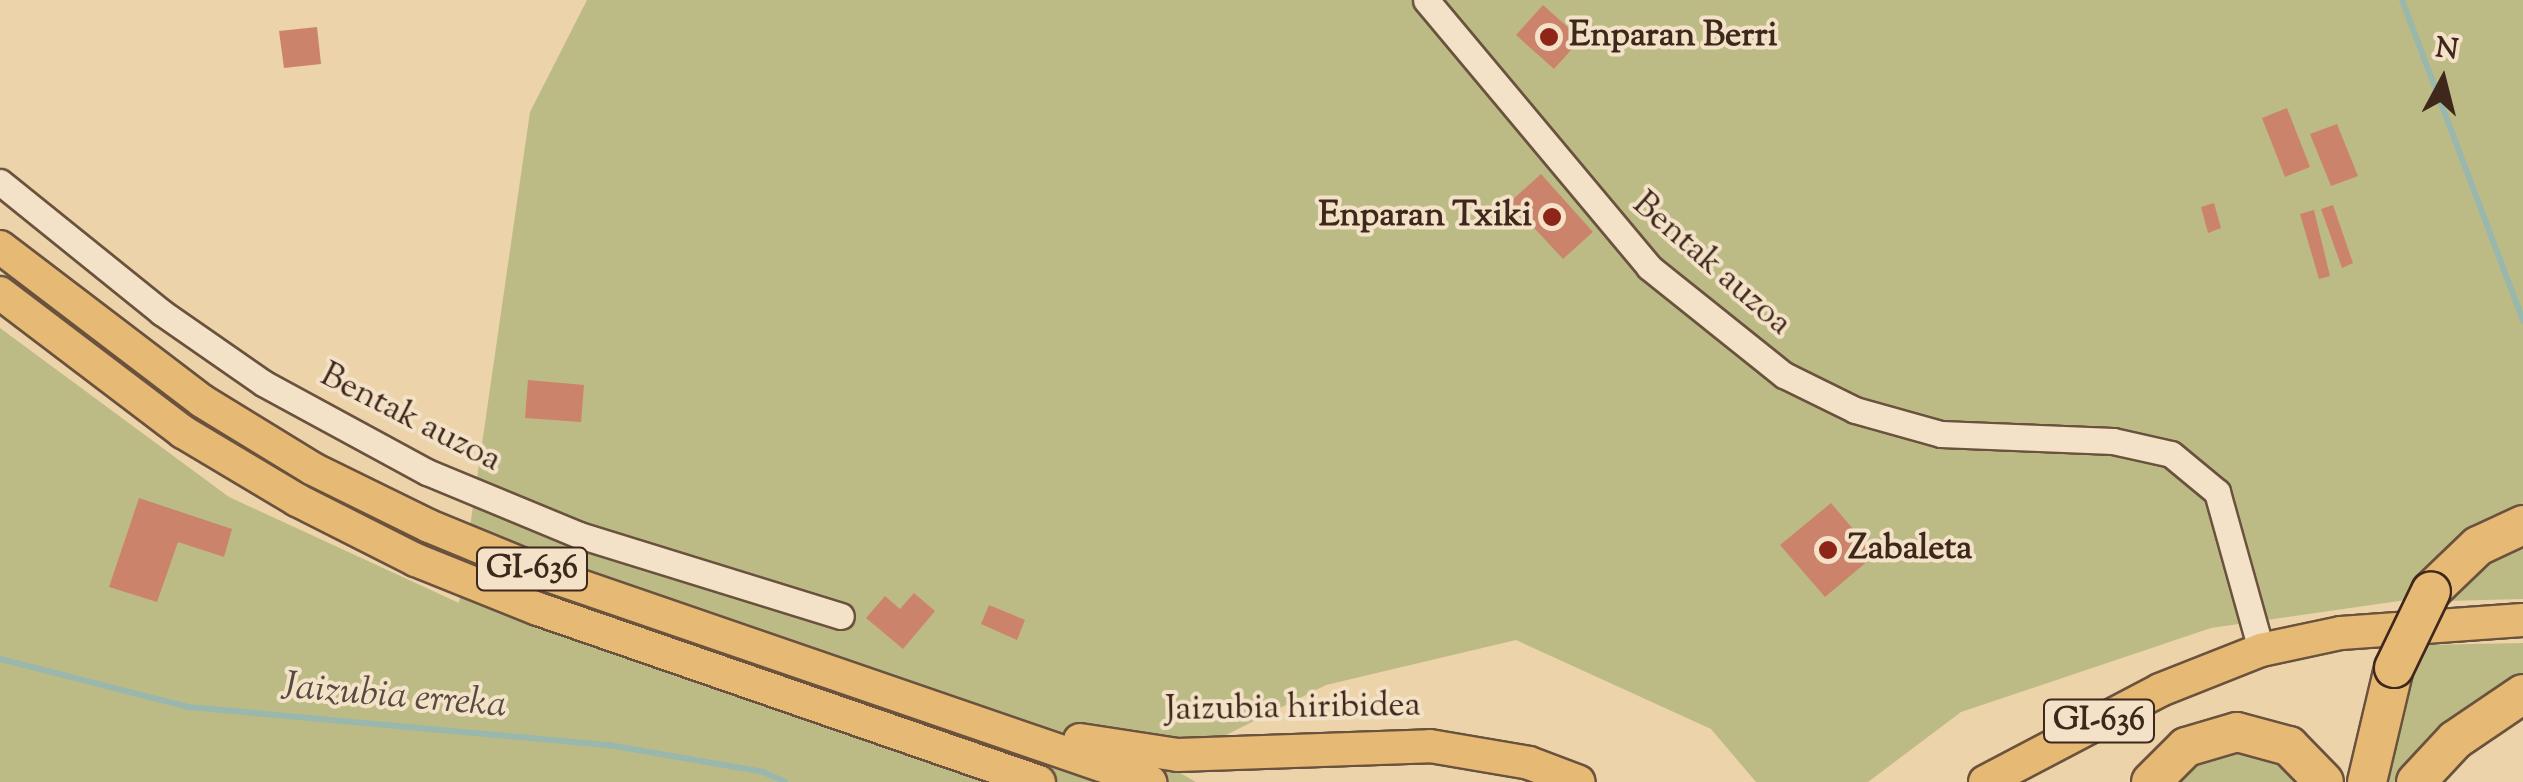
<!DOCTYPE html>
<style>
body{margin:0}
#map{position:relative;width:2523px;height:782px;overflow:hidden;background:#ecd3a9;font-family:"Sorts Mill Goudy",serif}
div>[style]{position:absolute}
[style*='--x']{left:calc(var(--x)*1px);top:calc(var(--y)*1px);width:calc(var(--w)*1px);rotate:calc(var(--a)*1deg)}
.green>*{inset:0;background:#bdbb85}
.stream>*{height:6px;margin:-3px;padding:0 3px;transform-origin:3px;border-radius:3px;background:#99b7ad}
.building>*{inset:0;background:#cb846b}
.roads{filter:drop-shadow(2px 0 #6a523e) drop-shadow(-2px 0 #6a523e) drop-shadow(0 2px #6a523e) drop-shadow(0 -2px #6a523e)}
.minor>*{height:25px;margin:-12.5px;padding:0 12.5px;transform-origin:12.5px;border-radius:12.5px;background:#f3e2c7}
.major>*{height:32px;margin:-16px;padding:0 16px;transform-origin:16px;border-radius:16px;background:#e6ba74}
.highway>*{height:38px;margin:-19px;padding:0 19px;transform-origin:19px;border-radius:19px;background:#e6ba74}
.bridges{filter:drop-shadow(2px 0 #3f271b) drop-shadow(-2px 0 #3f271b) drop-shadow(0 2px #3f271b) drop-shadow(0 -2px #3f271b)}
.highway-bridge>*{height:38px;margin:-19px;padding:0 19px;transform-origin:19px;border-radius:19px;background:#e6ba74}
.dots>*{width:28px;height:28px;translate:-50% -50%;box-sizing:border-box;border:5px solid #f3e2c7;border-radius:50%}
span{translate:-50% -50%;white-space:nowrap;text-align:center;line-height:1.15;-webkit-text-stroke:8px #f3e2c7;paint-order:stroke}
.shield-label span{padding:2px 8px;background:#f3e2c7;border:2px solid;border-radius:8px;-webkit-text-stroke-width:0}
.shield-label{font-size:32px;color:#3f271b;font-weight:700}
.poi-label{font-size:35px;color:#3f271b;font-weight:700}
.left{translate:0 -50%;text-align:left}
.right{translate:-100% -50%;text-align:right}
.street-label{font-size:35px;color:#3f271b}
.water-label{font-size:38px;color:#564b40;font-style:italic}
.north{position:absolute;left:2393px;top:30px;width:100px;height:100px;-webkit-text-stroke:8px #f3e2c7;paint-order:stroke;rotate:7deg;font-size:28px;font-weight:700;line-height:40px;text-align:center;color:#3f271b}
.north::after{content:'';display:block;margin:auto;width:35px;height:45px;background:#3f271b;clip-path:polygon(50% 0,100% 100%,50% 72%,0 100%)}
</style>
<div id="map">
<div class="green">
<div style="clip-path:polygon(587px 0,2523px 0,2523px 502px,2413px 599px,2211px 628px,1961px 712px,1868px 782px,1756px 782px,1711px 729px,1516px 640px,1326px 685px,1166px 765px,1196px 782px,0 782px,0 328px,229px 497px,459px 603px,530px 112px)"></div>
<div style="clip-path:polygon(2523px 543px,2523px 599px,2445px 601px,2480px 564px)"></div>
<div style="clip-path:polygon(2523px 643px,2523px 682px,2403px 782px,2381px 782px,2402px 686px,2424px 645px)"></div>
<div style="clip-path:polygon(2240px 744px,2272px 751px,2307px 782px,2170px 782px,2206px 753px)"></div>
</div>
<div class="stream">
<div style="--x:2402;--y:0;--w:343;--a:69.3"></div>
<div style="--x:0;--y:659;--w:195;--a:14.3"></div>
<div style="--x:189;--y:707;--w:422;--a:5.2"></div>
<div style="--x:609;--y:745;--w:156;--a:9.9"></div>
<div style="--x:763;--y:772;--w:24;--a:24"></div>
</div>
<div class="building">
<div style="clip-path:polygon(1543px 5px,1581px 39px,1554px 69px,1516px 35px)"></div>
<div style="clip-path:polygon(317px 27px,321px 64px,284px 68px,279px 31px)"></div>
<div style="clip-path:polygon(2287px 108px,2310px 167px,2285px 177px,2262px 118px)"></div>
<div style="clip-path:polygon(2337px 124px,2358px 176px,2331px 186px,2310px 134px)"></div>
<div style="clip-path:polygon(1541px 174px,1593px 232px,1563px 259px,1510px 202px)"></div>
<div style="clip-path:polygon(2214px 203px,2221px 228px,2208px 233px,2201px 207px)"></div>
<div style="clip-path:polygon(2333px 205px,2353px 263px,2342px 268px,2321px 209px)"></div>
<div style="clip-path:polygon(2314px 210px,2330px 276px,2319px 279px,2300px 214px)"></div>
<div style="clip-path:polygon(528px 380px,584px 385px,581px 422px,525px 418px)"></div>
<div style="clip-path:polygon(139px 498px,232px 529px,224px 557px,178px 542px,157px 602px,109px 587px)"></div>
<div style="clip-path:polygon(1831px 503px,1875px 555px,1825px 597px,1780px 545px)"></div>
<div style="clip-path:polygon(914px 593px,935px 611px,903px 649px,866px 618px,885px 596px,900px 609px)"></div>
<div style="clip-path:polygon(989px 605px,1025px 620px,1017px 640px,981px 624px)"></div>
</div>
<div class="roads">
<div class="minor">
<div style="--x:1426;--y:0;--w:348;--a:50.1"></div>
<div style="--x:1649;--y:267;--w:173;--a:38.7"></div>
<div style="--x:1784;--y:375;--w:79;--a:26.2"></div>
<div style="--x:1855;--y:410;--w:89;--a:15.6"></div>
<div style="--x:1941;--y:434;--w:172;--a:2.3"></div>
<div style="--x:2113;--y:441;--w:59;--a:12.6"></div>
<div style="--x:2171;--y:454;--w:60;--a:39.6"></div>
<div style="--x:2217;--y:492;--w:164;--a:74.4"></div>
<div style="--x:0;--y:182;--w:207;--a:38.9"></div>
<div style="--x:161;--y:312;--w:124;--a:34.8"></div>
<div style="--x:263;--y:383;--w:187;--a:28.5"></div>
<div style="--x:427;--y:472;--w:165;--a:22.5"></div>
<div style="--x:579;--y:535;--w:274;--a:17.2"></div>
</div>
<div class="major">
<div style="--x:0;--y:247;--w:254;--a:37.3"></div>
<div style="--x:202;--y:401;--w:130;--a:31.5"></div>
<div style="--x:313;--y:469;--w:129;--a:26.2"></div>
<div style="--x:429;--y:526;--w:129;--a:22.4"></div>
<div style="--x:548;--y:575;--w:637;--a:18.98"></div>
<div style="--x:0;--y:293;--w:230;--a:37.2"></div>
<div style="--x:183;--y:432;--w:133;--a:30.8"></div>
<div style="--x:297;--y:500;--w:133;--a:26.8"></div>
<div style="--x:416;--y:560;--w:131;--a:21.9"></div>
<div style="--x:538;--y:609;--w:530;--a:19.05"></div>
<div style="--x:1080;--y:740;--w:99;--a:8.7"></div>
<div style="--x:1178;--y:755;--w:252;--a:-2"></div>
<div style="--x:1430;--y:746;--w:100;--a:9.7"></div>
<div style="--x:1529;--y:763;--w:53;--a:20.8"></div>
<div style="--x:1985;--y:782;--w:198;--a:-27.7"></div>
<div style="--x:2160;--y:690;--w:109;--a:-21.6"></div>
<div style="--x:2261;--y:650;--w:82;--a:-12"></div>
<div style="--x:2341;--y:633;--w:182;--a:-4.1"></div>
</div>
<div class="highway">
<div style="--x:2431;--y:591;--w:65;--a:-43.8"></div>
<div style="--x:2478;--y:546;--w:50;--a:-25"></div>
<div style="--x:2151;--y:782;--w:49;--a:-45"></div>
<div style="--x:2186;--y:747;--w:53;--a:-16.4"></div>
<div style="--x:2237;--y:732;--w:54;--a:15.1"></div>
<div style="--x:2289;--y:746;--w:50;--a:45.8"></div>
<div style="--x:2367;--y:782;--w:117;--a:-76.7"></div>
<div style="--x:2416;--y:782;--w:57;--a:-47.1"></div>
<div style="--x:2455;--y:740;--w:82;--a:-34.1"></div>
</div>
</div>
<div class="bridges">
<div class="highway-bridge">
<div style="--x:2394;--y:668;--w:85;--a:-64.3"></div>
</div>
</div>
<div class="dots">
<div style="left:1549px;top:37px;background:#8f2418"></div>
<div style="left:1552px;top:217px;background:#8f2418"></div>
<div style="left:1828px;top:550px;background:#8f2418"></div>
</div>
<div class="shield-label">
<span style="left:532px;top:569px">GI-636</span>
<span style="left:2099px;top:721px">GI-636</span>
</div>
<div class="poi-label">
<span class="left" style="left:1569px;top:37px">Enparan Berri</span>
<span class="right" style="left:1532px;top:217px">Enparan Txiki</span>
<span class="left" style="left:1848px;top:550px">Zabaleta</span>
</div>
<div class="street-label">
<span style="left:1711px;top:265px;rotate:41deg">Bentak auzoa</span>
<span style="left:410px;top:419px;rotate:27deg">Bentak auzoa</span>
<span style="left:1293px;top:709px;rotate:-1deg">Jaizubia hiribidea</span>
</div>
<div class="water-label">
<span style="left:394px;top:698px;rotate:5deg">Jaizubia erreka</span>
</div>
<div class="north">N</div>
</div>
